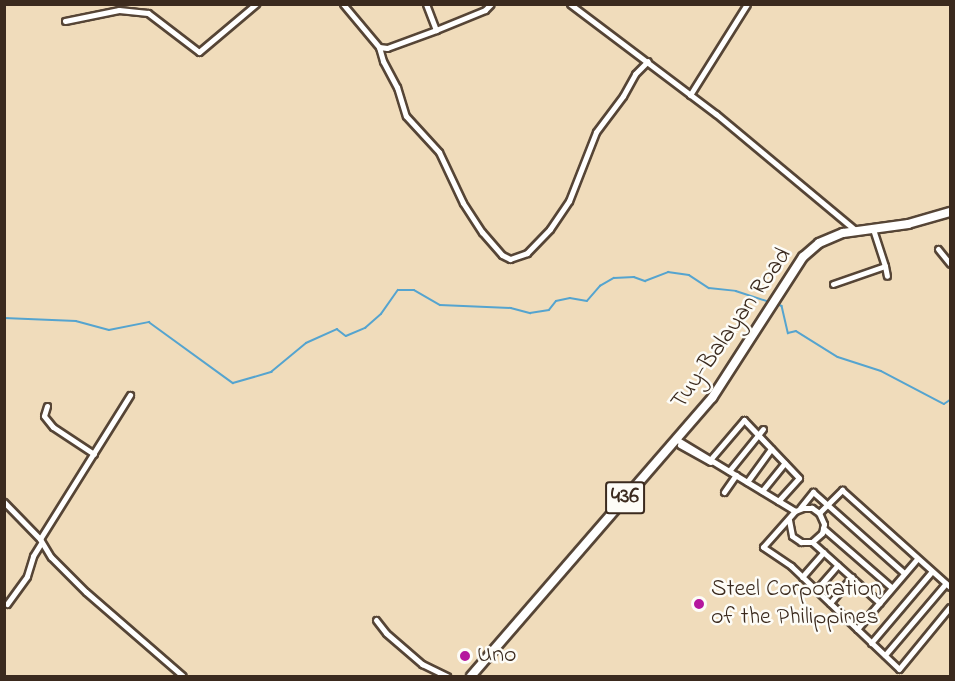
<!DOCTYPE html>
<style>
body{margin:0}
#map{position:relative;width:955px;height:681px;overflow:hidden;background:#f0dcbb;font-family:"Indie Flower",sans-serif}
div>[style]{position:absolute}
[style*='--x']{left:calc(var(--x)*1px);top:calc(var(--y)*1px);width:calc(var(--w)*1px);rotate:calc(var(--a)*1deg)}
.stream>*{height:1.5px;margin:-0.75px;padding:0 0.75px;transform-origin:0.75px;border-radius:0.75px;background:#55a4cf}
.roads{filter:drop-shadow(2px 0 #564536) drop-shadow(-2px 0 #564536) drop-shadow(0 2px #564536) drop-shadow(0 -2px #564536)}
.minor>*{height:5px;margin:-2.5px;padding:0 2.5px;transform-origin:2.5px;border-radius:2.5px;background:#fff}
.primary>*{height:8px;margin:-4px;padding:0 4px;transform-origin:4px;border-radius:4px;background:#fff}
.dots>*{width:16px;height:16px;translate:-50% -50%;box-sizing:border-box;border:3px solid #fdfcf7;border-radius:50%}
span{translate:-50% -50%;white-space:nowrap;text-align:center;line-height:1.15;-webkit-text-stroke:5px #fdfcf7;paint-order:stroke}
.shield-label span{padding:2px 4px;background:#fdfcf7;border:2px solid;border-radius:4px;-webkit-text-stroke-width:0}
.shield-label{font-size:22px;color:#3b2a1e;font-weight:700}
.street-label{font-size:24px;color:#3b2a1e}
.poi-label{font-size:24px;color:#3b2a1e}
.left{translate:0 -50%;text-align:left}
.frame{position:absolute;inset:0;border:6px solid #3b2a1e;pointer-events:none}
</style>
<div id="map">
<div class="stream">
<div style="--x:4;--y:5;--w:3;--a:-18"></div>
<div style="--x:777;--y:304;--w:5;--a:22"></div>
<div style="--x:782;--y:306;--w:28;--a:77"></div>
<div style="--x:788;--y:333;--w:8;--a:-14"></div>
<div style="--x:796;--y:331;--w:49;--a:31.8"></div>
<div style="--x:838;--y:357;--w:45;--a:18"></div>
<div style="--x:881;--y:371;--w:71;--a:27.6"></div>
<div style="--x:944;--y:404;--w:7;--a:-34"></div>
<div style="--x:4;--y:318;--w:72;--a:2.4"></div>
<div style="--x:76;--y:321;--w:34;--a:15"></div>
<div style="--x:109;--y:330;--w:41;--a:-11.3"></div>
<div style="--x:149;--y:322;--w:104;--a:36"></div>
<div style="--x:233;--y:383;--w:40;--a:-16"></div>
<div style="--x:271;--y:372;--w:45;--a:-39.6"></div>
<div style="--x:306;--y:343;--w:34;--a:-24"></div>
<div style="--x:337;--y:329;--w:11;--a:38"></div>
<div style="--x:346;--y:336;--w:21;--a:-23"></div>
<div style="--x:365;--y:328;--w:21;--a:-41"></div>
<div style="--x:381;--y:314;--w:29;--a:-55"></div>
<div style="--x:398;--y:290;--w:16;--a:0"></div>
<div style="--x:414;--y:290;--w:30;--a:30"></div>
<div style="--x:440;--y:305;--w:71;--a:2.4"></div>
<div style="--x:511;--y:308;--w:20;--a:15"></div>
<div style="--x:530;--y:313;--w:19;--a:-9"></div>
<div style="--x:549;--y:310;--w:11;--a:-52"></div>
<div style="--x:556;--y:301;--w:14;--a:-12"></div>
<div style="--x:570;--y:298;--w:17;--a:10"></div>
<div style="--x:587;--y:301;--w:20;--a:-49"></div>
<div style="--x:600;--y:286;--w:16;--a:-30"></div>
<div style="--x:614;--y:278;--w:20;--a:-3"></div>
<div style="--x:634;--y:277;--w:12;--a:20"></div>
<div style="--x:645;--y:281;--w:25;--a:-21"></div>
<div style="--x:668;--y:272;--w:21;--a:8"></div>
<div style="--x:689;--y:275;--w:24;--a:33"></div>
<div style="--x:709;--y:288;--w:27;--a:6"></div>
<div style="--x:736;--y:291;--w:36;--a:18"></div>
</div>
<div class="roads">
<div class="minor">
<div style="--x:343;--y:4;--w:56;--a:50.1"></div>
<div style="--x:379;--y:47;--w:8;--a:7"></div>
<div style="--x:387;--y:48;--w:52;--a:-20.2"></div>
<div style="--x:426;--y:4;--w:28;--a:69"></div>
<div style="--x:436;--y:30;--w:53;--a:-22.2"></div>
<div style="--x:485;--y:10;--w:8;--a:-45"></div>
<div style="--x:570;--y:4;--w:183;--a:37"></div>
<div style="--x:716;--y:114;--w:181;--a:39.8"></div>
<div style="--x:65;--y:21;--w:55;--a:-11.5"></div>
<div style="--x:119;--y:10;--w:29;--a:6"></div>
<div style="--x:148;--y:13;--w:64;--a:37.4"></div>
<div style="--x:199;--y:52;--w:75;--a:-40.1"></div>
<div style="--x:379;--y:47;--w:15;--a:74"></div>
<div style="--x:383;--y:61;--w:30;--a:62"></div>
<div style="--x:397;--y:87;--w:30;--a:73"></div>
<div style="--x:406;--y:116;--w:49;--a:47.5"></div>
<div style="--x:439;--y:152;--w:56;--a:64.8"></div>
<div style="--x:463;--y:203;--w:35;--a:57"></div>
<div style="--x:482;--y:232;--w:30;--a:49"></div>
<div style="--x:502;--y:255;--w:9;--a:27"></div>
<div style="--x:510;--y:259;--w:18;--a:-19"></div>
<div style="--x:527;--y:253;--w:33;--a:-46"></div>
<div style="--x:550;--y:229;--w:34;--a:-56"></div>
<div style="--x:569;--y:201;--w:74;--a:-68.6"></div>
<div style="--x:596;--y:132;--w:45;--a:-53.1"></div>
<div style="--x:623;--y:96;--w:25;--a:-61"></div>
<div style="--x:635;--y:74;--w:18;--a:-45"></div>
<div style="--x:690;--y:95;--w:107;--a:-57.9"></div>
<div style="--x:938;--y:249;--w:19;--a:51"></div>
<div style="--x:885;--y:266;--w:10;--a:79"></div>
<div style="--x:833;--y:284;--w:55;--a:-19.1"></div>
<div style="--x:885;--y:266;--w:40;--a:-108"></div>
<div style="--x:47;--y:406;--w:10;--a:107"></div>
<div style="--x:44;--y:416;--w:14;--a:51"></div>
<div style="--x:53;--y:427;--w:49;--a:33.4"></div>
<div style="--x:676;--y:439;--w:139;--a:31.2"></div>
<div style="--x:680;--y:445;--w:35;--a:29"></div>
<div style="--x:709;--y:461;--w:54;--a:-49.5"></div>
<div style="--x:744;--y:420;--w:80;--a:46.5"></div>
<div style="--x:799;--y:478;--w:31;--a:132"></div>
<div style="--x:729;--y:471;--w:54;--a:-51"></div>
<div style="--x:747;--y:482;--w:41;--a:-54"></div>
<div style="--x:762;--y:491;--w:36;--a:-51"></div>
<div style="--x:724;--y:492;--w:21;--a:-55"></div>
<div style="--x:4;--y:502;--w:52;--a:45.8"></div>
<div style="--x:40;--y:539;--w:21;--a:59"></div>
<div style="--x:51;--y:557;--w:49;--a:45"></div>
<div style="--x:86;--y:592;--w:128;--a:40.9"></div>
<div style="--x:800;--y:508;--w:21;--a:-51"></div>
<div style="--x:813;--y:492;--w:122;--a:41.7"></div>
<div style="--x:819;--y:513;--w:33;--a:-45"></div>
<div style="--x:842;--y:490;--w:145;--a:41.9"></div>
<div style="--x:789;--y:520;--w:16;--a:79"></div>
<div style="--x:792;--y:536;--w:11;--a:34"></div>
<div style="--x:801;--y:542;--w:11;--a:0"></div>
<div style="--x:812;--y:542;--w:13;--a:-42"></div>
<div style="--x:822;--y:533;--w:9;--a:-77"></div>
<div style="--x:824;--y:524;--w:12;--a:-114"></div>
<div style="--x:819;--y:513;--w:9;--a:-144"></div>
<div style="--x:812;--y:508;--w:9;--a:180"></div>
<div style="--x:803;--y:508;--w:9;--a:159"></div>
<div style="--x:795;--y:511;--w:48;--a:131.6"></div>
<div style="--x:763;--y:547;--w:34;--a:34"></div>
<div style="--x:791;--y:566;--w:149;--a:43.6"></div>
<div style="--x:899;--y:669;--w:80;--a:-50.6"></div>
<div style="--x:823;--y:528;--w:91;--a:41"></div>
<div style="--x:40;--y:539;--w:170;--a:-58"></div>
<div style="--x:812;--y:542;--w:91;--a:41.9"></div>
<div style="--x:802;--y:577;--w:33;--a:-49"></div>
<div style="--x:816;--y:590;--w:33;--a:-49"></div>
<div style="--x:830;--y:603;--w:34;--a:-50"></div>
<div style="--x:7;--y:604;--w:34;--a:-54"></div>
<div style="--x:27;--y:576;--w:21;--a:-73"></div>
<div style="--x:33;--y:556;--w:15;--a:-58"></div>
<div style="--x:376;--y:620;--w:16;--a:52"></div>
<div style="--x:386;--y:633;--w:48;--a:40.7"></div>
<div style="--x:422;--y:664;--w:28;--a:26"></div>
<div style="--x:857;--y:629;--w:92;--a:-49.4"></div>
<div style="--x:871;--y:643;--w:94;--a:-49.7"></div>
<div style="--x:885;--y:655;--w:94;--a:-49.7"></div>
</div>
<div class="primary">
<div style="--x:471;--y:676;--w:368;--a:-49.1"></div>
<div style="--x:712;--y:398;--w:168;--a:-57.2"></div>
<div style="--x:803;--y:257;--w:21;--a:-41"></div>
<div style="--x:819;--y:243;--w:26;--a:-23"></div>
<div style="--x:843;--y:233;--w:66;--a:-7.9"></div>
<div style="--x:908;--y:224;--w:44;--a:-15.9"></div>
</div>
</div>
<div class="dots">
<div style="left:699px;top:604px;background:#b5179e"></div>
<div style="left:465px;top:656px;background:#b5179e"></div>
</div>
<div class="shield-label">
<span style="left:625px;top:498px">436</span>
</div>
<div class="street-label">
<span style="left:732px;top:329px;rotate:-55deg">Tuy-Balayan Road</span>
</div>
<div class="poi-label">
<span class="left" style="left:711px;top:604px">Steel Corporation<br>of the Philippines</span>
<span class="left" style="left:477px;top:656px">Uno</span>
</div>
<div class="frame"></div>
</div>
